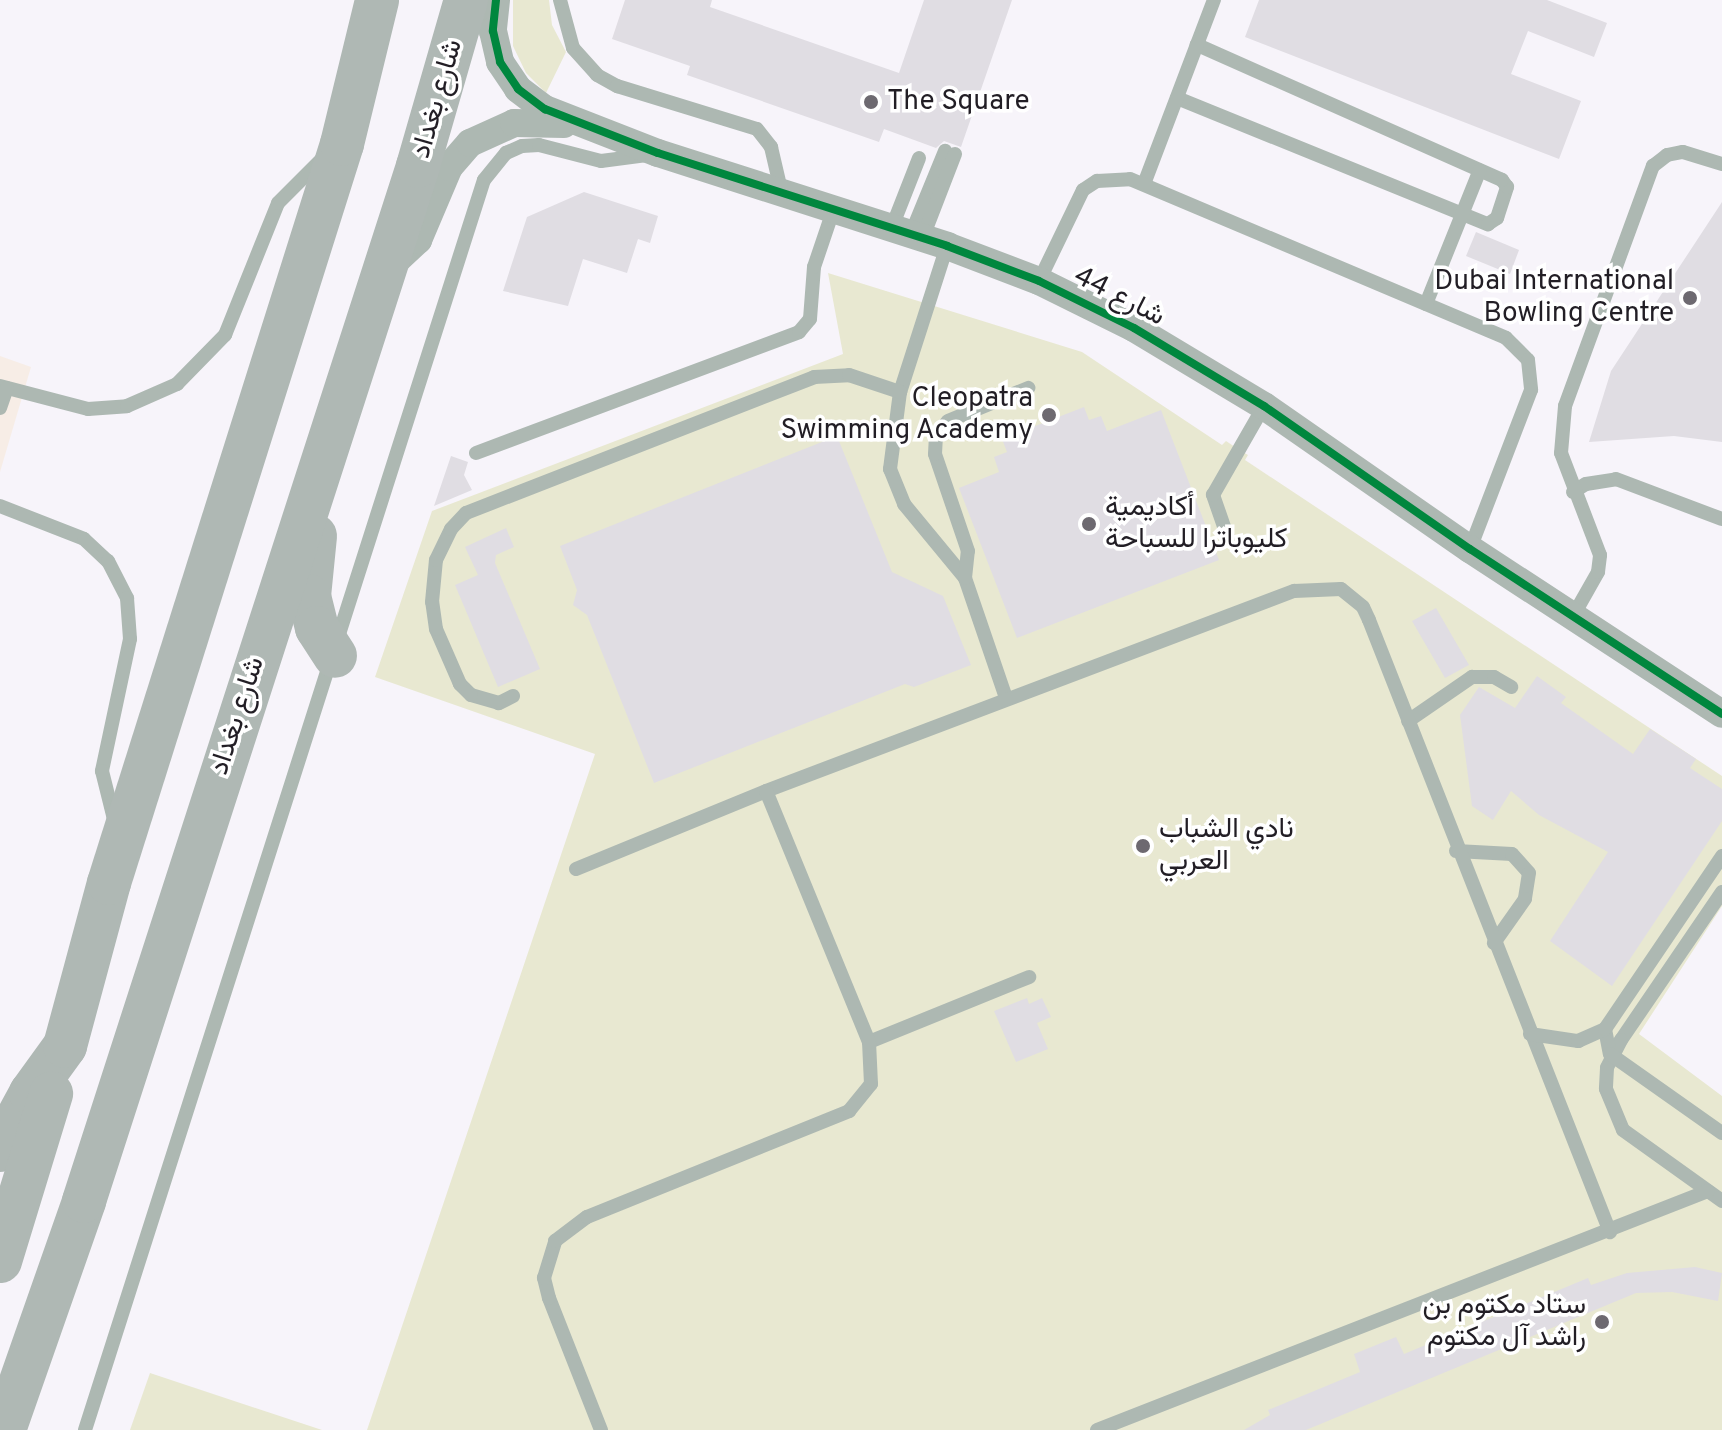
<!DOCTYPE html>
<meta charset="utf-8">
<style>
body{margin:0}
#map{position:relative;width:1722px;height:1430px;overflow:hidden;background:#f7f4fa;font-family:Overpass,Vazirmatn,sans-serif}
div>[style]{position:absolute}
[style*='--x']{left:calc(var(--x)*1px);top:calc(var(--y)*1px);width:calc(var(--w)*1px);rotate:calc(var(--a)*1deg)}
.commercial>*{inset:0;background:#f7ede6}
.green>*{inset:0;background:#e8e8d1}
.building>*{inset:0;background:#e0dde3}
.service>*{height:14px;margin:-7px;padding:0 7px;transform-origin:7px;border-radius:7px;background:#adb8b2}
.minor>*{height:28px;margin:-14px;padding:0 14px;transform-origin:14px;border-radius:14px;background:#adb8b2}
.primary>*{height:44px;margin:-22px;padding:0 22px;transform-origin:22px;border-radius:22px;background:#afb8b4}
.cycleway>*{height:8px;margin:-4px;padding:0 4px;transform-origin:4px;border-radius:4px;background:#00873e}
.dots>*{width:22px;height:22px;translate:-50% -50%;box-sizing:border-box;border:4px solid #fff;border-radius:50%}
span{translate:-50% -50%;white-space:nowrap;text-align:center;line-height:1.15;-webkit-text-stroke:7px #fff;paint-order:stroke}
.street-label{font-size:28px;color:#221e25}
.poi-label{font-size:28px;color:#221e25}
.left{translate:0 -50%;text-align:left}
.right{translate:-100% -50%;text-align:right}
</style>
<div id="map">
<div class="commercial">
<div style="clip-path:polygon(0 356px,31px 367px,0 472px)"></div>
</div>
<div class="green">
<div style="clip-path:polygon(513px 0,549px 0,552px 25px,566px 52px,546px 93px,526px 73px,513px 46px)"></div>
<div style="clip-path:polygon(828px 273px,1082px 352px,1222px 445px,1226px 441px,1238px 449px,1248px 455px,1245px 460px,1722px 776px,1722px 906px,1639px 1034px,1722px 1096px,1722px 1430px,367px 1430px,595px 754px,375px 677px,432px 511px,843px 354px)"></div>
<div style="clip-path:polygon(150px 1373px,322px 1430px,130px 1430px)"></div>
</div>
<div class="building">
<div style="clip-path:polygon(625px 0,712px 0,710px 7px,899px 73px,924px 0,1012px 0,961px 147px,944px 141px,936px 148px,884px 129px,879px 142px,687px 75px,690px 66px,612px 39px)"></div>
<div style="clip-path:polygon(1259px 0,1547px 0,1607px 23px,1594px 57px,1528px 31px,1511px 74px,1581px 101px,1559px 159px,1245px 37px)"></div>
<div style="clip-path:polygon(584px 192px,658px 216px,650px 243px,638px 239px,627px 273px,583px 259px,568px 306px,503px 291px,527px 217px)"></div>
<div style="clip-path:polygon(1722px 202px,1722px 442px,1674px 436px,1589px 442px,1611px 371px)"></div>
<div style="clip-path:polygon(1476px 232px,1519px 250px,1510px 274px,1466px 256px)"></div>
<div style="clip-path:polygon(1084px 407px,1089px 420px,1101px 416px,1107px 431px,1161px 410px,1219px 560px,1017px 638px,959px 488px,999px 472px,994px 457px,1007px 452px,1002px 439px)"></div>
<div style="clip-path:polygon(837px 436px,892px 572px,943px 596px,971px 665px,914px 687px,905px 684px,654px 783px,587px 615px,573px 605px,577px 590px,560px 546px)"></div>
<div style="clip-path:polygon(451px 456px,468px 462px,464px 475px,472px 490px,434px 506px)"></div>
<div style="clip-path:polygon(506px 528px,514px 547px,496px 555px,495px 563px,540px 669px,498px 687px,455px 585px,478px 575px,465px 547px)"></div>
<div style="clip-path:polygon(1436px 608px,1469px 665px,1445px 678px,1412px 621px)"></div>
<div style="clip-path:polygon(1537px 676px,1566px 697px,1561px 703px,1633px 754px,1650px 729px,1696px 759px,1690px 768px,1722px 789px,1722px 821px,1612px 986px,1550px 941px,1608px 852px,1539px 815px,1511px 791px,1493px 820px,1472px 806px,1460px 715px,1479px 687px,1515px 708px)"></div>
<div style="clip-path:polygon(1027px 998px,1029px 1004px,1042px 998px,1051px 1017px,1037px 1023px,1048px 1049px,1016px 1062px,994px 1011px)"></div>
<div style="clip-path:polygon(1695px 1267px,1722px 1273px,1718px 1301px,1672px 1292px,1636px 1293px,1306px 1430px,1244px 1430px,1270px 1415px,1268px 1410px,1360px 1372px,1354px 1354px,1396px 1337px,1404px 1354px,1588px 1278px,1591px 1285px,1627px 1273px)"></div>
</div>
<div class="service">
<div style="--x:560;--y:0;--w:50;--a:74.8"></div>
<div style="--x:573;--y:48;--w:36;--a:48"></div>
<div style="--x:597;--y:75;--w:23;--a:29"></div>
<div style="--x:617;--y:86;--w:146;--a:17.1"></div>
<div style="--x:757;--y:129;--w:23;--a:52"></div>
<div style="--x:771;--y:147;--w:44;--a:76.9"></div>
<div style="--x:1177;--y:98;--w:336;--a:22.1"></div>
<div style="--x:1488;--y:224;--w:11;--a:-34"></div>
<div style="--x:1497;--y:218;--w:33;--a:-72"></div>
<div style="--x:1507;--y:187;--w:9;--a:-126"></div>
<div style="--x:1502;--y:180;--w:334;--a:-156.1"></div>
<div style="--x:1144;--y:184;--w:197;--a:-69.2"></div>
<div style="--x:892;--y:227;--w:74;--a:-68.6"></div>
<div style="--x:911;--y:234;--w:90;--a:-67.7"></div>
<div style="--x:923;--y:237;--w:89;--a:-68.9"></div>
<div style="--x:947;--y:246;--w:153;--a:107.8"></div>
<div style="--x:900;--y:392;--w:78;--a:97.4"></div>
<div style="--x:890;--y:469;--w:38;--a:68"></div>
<div style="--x:904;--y:504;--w:96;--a:50.5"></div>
<div style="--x:965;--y:578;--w:127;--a:71.1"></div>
<div style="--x:1039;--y:281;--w:101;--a:-64.2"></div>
<div style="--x:1083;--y:190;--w:17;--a:-33"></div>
<div style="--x:1097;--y:181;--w:33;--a:-3"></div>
<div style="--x:1130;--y:179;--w:408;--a:22.9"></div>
<div style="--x:1506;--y:338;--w:31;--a:45"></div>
<div style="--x:1528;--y:360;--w:30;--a:84"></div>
<div style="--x:1531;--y:390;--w:170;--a:111"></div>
<div style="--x:1426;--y:304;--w:144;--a:-68.1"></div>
<div style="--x:0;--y:386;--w:91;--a:14.6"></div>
<div style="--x:88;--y:409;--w:39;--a:-4"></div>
<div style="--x:127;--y:406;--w:55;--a:-23.7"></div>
<div style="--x:177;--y:384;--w:69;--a:-45.6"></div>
<div style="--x:225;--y:335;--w:142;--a:-68.1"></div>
<div style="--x:278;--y:203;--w:71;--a:-45"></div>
<div style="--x:0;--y:408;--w:21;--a:-71"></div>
<div style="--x:476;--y:453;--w:345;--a:-20.5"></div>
<div style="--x:799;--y:332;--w:17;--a:-50"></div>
<div style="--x:810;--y:319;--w:52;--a:-85.6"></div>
<div style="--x:814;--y:267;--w:62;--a:-71.3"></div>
<div style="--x:1573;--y:492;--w:15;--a:-32"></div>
<div style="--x:1586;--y:484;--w:30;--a:-9"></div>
<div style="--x:1616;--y:479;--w:113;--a:20.7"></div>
<div style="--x:0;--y:506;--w:90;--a:21.4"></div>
<div style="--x:84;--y:539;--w:33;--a:43"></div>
<div style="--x:108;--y:561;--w:42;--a:62.8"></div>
<div style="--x:127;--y:598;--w:41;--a:85.8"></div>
<div style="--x:130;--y:639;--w:135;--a:102"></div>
<div style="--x:102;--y:771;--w:58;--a:76"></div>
<div style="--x:1228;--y:538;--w:46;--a:-109.2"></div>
<div style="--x:1213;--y:495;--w:103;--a:-60.2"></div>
<div style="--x:965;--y:578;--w:27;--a:-84"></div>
<div style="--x:968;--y:551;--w:102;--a:-108.8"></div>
<div style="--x:935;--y:454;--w:19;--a:-87"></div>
<div style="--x:936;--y:435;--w:18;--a:-49"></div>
<div style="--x:948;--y:421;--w:87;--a:-22.4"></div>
<div style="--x:1572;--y:618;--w:53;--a:-60.5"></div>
<div style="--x:1598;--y:572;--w:17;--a:-83"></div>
<div style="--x:1600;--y:555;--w:109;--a:-110.9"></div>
<div style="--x:1561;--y:453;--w:47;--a:-85.1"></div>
<div style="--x:1565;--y:406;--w:256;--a:-69.9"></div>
<div style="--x:1653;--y:166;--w:18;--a:-38"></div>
<div style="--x:1667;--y:155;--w:16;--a:-11"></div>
<div style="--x:1683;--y:152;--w:41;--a:17.1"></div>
<div style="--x:513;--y:696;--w:16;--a:153"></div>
<div style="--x:499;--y:703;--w:29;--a:-164"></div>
<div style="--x:471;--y:695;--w:16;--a:-135"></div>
<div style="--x:460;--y:684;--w:60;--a:-113.6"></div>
<div style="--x:436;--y:629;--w:27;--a:-98"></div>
<div style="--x:432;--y:602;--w:42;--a:-84.6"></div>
<div style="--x:436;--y:560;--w:34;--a:-64"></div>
<div style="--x:451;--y:529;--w:22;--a:-47"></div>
<div style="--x:466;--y:513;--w:374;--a:-21.3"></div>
<div style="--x:814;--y:377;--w:35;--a:-3"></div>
<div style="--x:849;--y:375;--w:54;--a:18.4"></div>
<div style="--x:1408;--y:721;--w:78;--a:-34.5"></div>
<div style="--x:1472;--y:677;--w:22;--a:0"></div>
<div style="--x:1494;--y:677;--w:20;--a:30"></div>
<div style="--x:1456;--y:851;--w:56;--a:3.1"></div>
<div style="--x:1512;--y:854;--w:25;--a:48"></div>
<div style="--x:1529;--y:873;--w:26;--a:99"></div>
<div style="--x:1525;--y:899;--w:54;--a:125.2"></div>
<div style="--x:576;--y:869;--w:205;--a:-22.3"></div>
<div style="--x:766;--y:791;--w:565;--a:-20.75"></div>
<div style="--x:1294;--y:591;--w:47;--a:-2.4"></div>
<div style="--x:1341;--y:589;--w:28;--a:39"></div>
<div style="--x:1363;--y:607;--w:14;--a:65"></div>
<div style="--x:1369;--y:620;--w:658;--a:68.51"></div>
<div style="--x:1722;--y:892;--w:179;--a:124.3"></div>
<div style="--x:1621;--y:1040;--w:31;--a:117"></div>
<div style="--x:1607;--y:1068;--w:21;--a:93"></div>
<div style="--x:1606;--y:1089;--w:44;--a:67.5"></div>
<div style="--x:1623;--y:1130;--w:122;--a:35.6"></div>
<div style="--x:1605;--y:1029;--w:25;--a:79"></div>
<div style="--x:1610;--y:1054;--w:137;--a:35.2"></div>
<div style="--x:1530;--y:1034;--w:49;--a:8.3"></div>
<div style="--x:1578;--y:1041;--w:30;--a:-24"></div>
<div style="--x:1605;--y:1029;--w:209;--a:-55.9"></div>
<div style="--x:869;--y:1042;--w:173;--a:-22.1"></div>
<div style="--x:85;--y:1430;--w:1312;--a:-72.3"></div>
<div style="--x:484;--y:180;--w:35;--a:-51"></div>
<div style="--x:506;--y:153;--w:17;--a:-24"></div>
<div style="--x:522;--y:146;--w:17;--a:-3"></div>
<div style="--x:539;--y:145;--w:64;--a:14.5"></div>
<div style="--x:601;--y:161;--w:46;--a:-7.4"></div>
<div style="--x:601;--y:1430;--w:142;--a:-111.5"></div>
<div style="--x:549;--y:1298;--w:21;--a:-104"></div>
<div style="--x:544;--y:1278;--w:39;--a:-73"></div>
<div style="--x:555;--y:1241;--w:40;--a:-37"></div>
<div style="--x:587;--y:1217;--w:283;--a:-22"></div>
<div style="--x:849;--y:1111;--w:35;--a:-51"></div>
<div style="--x:871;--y:1084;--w:42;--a:-92.7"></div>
<div style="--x:869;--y:1042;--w:271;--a:-112.3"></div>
<div style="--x:1097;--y:1430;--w:656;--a:-21.36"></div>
</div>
<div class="minor">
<div style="--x:496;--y:0;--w:31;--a:96"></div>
<div style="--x:493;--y:31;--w:32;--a:77"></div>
<div style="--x:500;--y:62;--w:32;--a:56"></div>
<div style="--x:518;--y:89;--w:34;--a:37"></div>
<div style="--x:545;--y:109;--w:121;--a:21.3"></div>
<div style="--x:658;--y:153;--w:304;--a:17.8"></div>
<div style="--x:947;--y:246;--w:98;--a:20.8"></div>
<div style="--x:1039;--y:281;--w:106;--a:26.3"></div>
<div style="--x:1134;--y:328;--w:152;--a:31"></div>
<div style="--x:1264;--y:406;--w:251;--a:34.8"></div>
<div style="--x:1470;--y:549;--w:301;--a:33.2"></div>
<div style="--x:389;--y:267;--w:40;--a:-43"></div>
<div style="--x:418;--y:240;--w:79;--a:-67"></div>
<div style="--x:449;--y:167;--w:32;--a:-49"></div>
<div style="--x:470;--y:143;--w:48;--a:-24.4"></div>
<div style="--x:514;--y:123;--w:50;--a:1.1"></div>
</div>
<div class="primary">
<div style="--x:315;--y:536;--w:60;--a:95.7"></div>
<div style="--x:309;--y:596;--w:33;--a:76"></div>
<div style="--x:317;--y:628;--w:33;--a:57"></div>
<div style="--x:0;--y:1150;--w:65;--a:-61.5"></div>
<div style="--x:31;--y:1093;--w:58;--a:-54.1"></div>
<div style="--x:65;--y:1046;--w:169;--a:-74.9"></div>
<div style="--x:109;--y:883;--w:775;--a:-72.5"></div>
<div style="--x:342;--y:144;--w:148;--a:-76.3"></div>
<div style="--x:0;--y:1261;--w:175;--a:-73"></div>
<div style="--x:4;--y:1430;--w:243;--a:-70.7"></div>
<div style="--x:84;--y:1201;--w:1088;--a:-72.11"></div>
<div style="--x:418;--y:166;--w:173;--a:-73.9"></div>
</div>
<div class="cycleway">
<div style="--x:496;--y:0;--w:31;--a:96"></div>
<div style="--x:493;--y:31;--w:32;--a:77"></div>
<div style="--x:500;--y:62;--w:32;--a:56"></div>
<div style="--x:518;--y:89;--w:34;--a:37"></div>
<div style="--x:545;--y:109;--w:121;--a:21.3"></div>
<div style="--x:658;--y:153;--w:304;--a:17.8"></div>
<div style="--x:947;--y:246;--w:98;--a:20.8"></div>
<div style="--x:1039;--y:281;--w:106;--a:26.3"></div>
<div style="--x:1134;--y:328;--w:152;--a:31"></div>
<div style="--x:1264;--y:406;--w:251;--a:34.8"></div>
<div style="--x:1470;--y:549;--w:301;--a:33.2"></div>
</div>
<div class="dots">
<div style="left:871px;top:102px;background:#6d6970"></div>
<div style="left:1690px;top:298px;background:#6d6970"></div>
<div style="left:1049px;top:415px;background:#6d6970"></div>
<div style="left:1089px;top:524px;background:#6d6970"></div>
<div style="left:1143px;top:846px;background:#6d6970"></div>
<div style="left:1602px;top:1322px;background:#6d6970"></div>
</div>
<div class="street-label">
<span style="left:438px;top:99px;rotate:-74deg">شارع بغداد</span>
<span style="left:1119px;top:297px;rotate:27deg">شارع 44</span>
<span style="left:238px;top:716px;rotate:-72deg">شارع بغداد</span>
</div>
<div class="poi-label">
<span class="left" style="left:887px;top:102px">The Square</span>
<span class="right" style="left:1674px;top:298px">Dubai International<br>Bowling Centre</span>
<span class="right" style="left:1033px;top:415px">Cleopatra<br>Swimming Academy</span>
<span class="left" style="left:1105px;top:524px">أكاديمية<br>كليوباترا للسباحة</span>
<span class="left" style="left:1159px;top:846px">نادي الشباب<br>العربي</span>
<span class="right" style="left:1586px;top:1322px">ستاد مكتوم بن<br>راشد آل مكتوم</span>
</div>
</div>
